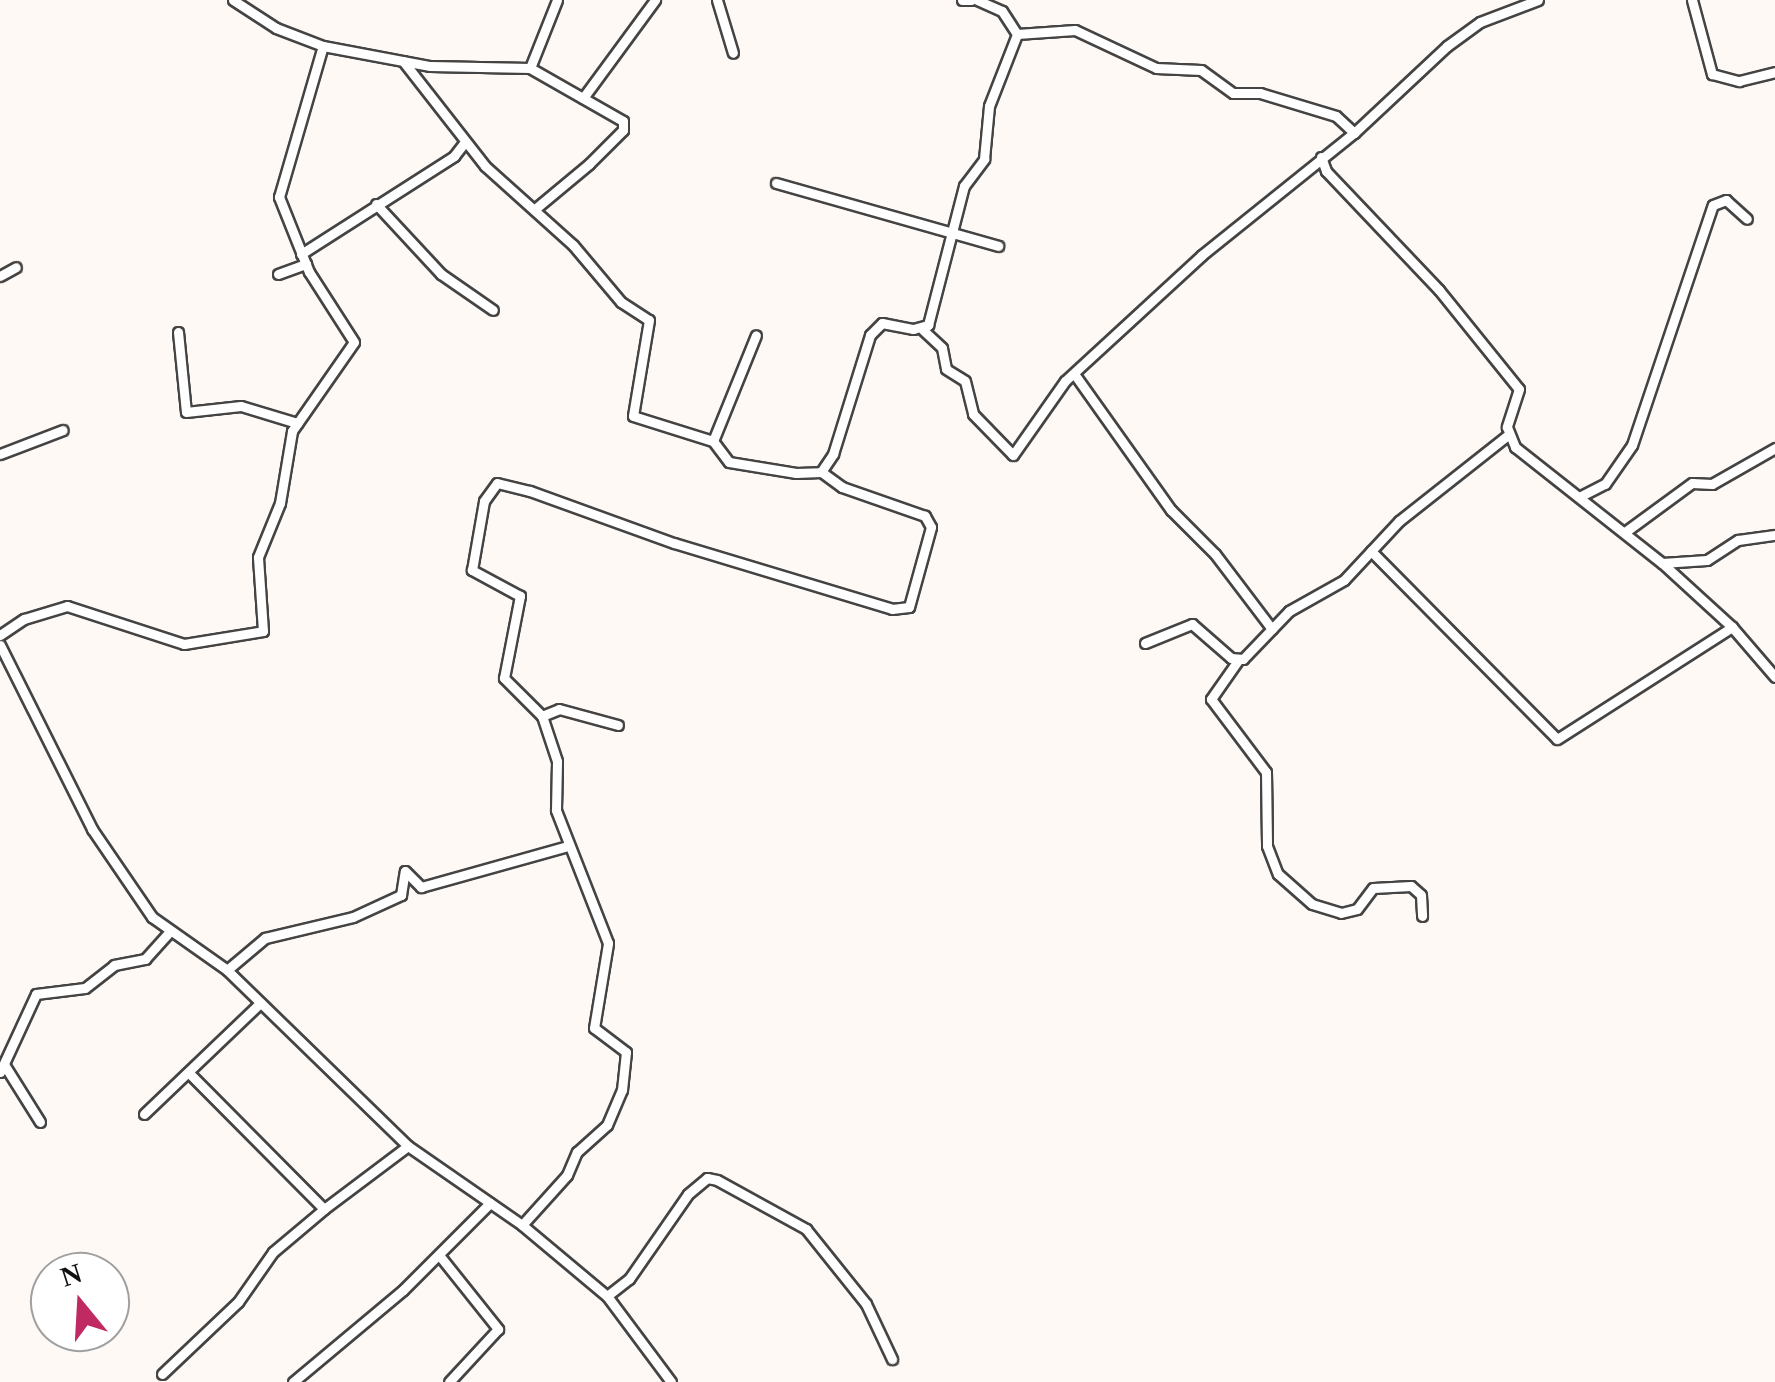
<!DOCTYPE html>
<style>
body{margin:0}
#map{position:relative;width:1775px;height:1382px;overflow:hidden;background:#fff9f5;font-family:Georgia,serif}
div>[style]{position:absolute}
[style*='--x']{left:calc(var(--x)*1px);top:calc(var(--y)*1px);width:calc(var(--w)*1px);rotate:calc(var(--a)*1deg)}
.roads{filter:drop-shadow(2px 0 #444) drop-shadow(-2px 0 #444) drop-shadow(0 2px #444) drop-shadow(0 -2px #444)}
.minor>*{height:9px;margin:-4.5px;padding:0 4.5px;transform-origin:4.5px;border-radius:4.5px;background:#fff}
span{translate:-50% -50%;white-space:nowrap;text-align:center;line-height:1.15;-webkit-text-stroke:10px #fff;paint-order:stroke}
.north{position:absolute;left:30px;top:1252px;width:100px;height:100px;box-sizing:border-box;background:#fff;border:2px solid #a0a0a0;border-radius:50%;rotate:342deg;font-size:28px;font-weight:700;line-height:40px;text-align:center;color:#111}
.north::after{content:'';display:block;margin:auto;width:35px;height:45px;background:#c02a62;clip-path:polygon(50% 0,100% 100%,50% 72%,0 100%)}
</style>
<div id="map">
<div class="roads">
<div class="minor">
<div style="--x:233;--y:0;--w:51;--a:33.1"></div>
<div style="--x:276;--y:28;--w:50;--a:21"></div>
<div style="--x:323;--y:46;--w:109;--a:10.6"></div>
<div style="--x:430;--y:66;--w:100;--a:1.1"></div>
<div style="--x:530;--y:68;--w:107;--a:29.7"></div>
<div style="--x:623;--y:121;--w:9;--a:90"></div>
<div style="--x:623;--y:130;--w:48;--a:135"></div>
<div style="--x:589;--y:164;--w:70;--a:140.2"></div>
<div style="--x:717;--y:0;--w:55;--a:73.2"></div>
<div style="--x:962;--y:0;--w:9;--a:0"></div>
<div style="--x:977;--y:0;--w:27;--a:24"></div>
<div style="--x:1002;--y:11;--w:27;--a:57"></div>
<div style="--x:1692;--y:0;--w:77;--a:74.9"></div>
<div style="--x:1712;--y:74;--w:28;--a:15"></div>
<div style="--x:1739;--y:81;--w:37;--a:-14"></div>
<div style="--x:403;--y:61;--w:133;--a:52"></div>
<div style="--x:485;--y:166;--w:118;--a:41.9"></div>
<div style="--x:573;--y:245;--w:75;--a:49.9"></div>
<div style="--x:621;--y:302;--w:33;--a:33"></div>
<div style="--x:649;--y:320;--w:97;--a:99.5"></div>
<div style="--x:633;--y:416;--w:84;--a:17.4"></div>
<div style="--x:713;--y:441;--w:26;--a:53"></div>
<div style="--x:729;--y:462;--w:68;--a:9.3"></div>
<div style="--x:796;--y:473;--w:25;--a:-2"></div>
<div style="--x:821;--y:472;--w:22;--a:-56"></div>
<div style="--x:833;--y:454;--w:125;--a:-72.7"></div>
<div style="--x:870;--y:335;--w:17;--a:-45"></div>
<div style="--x:882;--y:323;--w:32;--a:11"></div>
<div style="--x:913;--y:329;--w:16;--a:-15"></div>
<div style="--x:928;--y:325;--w:144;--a:-75.5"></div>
<div style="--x:964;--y:186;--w:34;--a:-53"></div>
<div style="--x:984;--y:159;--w:53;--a:-84.6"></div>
<div style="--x:989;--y:106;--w:77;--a:-68.7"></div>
<div style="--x:1017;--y:34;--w:58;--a:-3.9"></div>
<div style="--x:1075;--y:30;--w:89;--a:25.1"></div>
<div style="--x:1156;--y:68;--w:45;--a:2.5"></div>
<div style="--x:1201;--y:70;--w:39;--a:36"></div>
<div style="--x:1233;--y:93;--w:27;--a:0"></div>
<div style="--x:1260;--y:93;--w:79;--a:16.8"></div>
<div style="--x:1336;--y:116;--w:25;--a:43"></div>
<div style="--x:530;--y:68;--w:73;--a:-68.3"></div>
<div style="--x:583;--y:98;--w:122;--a:-53.7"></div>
<div style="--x:1321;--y:157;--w:15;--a:70"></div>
<div style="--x:1326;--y:171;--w:164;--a:46.5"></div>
<div style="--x:1439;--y:290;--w:127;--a:51.1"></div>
<div style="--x:1519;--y:389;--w:40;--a:108"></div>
<div style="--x:1507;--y:427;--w:22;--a:68"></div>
<div style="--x:1515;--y:447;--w:187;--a:38.3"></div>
<div style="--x:1662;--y:563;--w:95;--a:42.4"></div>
<div style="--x:1732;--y:627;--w:66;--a:49.3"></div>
<div style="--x:776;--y:183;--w:231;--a:15.8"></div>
<div style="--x:376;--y:204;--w:96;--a:47.1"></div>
<div style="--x:441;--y:274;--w:63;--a:34.7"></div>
<div style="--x:301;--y:254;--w:182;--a:-32.6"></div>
<div style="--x:454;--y:156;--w:16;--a:-52"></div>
<div style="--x:278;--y:274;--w:30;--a:-20"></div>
<div style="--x:0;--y:276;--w:18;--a:-29"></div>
<div style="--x:923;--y:330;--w:26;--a:43"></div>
<div style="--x:942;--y:348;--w:21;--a:79"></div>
<div style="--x:946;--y:369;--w:22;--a:32"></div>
<div style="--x:965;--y:381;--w:34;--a:76"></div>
<div style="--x:973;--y:414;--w:57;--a:45.7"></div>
<div style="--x:1013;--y:455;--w:90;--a:-54.9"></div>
<div style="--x:1065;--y:381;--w:186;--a:-42.6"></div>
<div style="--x:1202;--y:255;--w:195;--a:-38.8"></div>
<div style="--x:1354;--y:133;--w:127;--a:-43.1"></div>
<div style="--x:1447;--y:46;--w:41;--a:-36"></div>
<div style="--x:1480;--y:22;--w:62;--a:-20.8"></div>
<div style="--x:178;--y:332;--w:80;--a:84.3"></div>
<div style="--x:186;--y:412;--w:55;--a:-6.2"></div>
<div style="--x:241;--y:406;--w:59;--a:16.9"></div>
<div style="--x:1075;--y:375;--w:166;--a:54.6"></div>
<div style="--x:1171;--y:510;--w:62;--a:45"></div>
<div style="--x:1215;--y:554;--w:94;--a:52.8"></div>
<div style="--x:713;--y:441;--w:114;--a:-67.9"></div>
<div style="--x:0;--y:454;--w:67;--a:-20.9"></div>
<div style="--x:1579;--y:497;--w:29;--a:-27"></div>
<div style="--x:1605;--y:484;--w:47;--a:-55.3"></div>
<div style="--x:1632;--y:445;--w:253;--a:-71.4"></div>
<div style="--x:1713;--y:205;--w:14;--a:-21"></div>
<div style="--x:1726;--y:200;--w:28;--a:42"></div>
<div style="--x:1625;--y:532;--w:83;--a:-36.2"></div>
<div style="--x:1692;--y:483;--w:20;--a:3"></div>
<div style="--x:1712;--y:484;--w:73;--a:-29.7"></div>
<div style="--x:1371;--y:551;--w:264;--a:45.3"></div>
<div style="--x:1557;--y:739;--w:208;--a:-32.6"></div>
<div style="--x:1662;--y:563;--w:45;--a:-3.8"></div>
<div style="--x:1707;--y:560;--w:37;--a:-33"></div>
<div style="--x:1738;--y:540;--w:37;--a:-8"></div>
<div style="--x:0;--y:635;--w:29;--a:-34"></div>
<div style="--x:24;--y:619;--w:45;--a:-16.8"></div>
<div style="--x:67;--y:606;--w:123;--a:18"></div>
<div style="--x:184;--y:644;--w:80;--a:-9.3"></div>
<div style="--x:263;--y:631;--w:74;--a:-93.9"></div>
<div style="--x:258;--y:557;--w:58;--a:-67.8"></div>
<div style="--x:280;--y:503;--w:73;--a:-80.5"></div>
<div style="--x:292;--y:431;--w:108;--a:-55.1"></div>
<div style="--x:354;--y:342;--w:83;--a:-122.7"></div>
<div style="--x:309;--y:272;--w:81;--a:-111.8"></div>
<div style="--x:279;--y:197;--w:157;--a:-73.8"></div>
<div style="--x:1145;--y:643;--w:51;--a:-22"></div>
<div style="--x:1192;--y:624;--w:52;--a:41.1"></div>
<div style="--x:1231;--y:658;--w:12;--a:5"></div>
<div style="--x:1243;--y:659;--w:66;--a:-46.2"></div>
<div style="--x:1289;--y:611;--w:63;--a:-29.4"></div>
<div style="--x:1344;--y:580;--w:81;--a:-47"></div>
<div style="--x:1399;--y:521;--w:140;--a:-38.3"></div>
<div style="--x:0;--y:645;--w:206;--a:63.4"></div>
<div style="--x:92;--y:829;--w:107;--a:55.7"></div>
<div style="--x:152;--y:917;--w:92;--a:35.2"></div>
<div style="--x:227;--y:970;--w:252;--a:44.2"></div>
<div style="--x:408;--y:1146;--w:139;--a:34.7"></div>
<div style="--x:522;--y:1225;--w:111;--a:39.9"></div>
<div style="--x:607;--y:1296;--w:107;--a:53.3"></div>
<div style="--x:1239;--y:659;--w:49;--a:125"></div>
<div style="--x:1211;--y:699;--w:91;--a:53"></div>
<div style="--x:1266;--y:772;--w:74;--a:89.2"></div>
<div style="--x:1267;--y:846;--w:30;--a:69"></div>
<div style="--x:1278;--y:874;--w:45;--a:41.4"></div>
<div style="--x:1312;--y:904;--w:30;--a:17"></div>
<div style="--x:1341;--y:913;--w:16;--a:-14"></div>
<div style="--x:1357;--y:909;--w:26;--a:-53"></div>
<div style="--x:1373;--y:888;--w:38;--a:-3"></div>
<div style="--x:1411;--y:886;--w:13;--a:42"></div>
<div style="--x:1421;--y:895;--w:21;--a:87"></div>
<div style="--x:542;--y:716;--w:18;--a:-22"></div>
<div style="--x:559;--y:709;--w:61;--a:15.2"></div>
<div style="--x:227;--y:970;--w:50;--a:-40.1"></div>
<div style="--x:265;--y:938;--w:90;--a:-13.4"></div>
<div style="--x:353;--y:917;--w:53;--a:-24.6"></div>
<div style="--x:401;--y:895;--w:24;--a:-81"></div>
<div style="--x:405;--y:871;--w:23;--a:45"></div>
<div style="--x:421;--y:887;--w:153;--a:-15.6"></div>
<div style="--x:5;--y:1066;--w:66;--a:58"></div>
<div style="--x:0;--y:1072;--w:86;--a:-65.2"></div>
<div style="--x:36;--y:994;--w:49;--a:-7"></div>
<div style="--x:85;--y:988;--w:37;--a:-38"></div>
<div style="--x:114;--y:965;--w:32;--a:-11"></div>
<div style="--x:145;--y:959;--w:36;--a:-48"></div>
<div style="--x:190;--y:1074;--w:190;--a:45.2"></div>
<div style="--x:324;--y:1209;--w:105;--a:-36.9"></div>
<div style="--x:144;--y:1114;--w:161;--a:-43.7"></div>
<div style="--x:522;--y:1225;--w:67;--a:-48"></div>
<div style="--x:567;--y:1175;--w:25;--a:-67"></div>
<div style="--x:577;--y:1152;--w:40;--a:-42"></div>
<div style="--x:607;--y:1125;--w:38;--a:-67"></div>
<div style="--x:622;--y:1090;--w:38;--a:-84"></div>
<div style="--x:626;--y:1052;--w:40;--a:-143"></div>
<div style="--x:594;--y:1028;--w:86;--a:-80.6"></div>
<div style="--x:608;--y:943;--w:143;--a:-111.4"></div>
<div style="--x:556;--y:810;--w:49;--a:-88.8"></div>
<div style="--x:557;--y:761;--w:47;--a:-108.4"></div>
<div style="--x:542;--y:716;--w:54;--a:-135"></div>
<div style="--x:504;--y:678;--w:84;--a:-79"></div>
<div style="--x:520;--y:596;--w:55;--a:-151.6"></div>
<div style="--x:472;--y:570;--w:70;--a:-80.1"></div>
<div style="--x:484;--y:501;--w:22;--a:-54"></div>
<div style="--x:497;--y:483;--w:34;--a:14"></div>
<div style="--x:530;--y:491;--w:153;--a:19.9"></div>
<div style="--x:674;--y:543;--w:228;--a:16.8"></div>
<div style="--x:892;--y:609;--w:17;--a:-7"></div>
<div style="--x:909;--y:607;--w:83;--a:-74.6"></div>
<div style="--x:931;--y:527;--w:13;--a:-119"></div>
<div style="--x:925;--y:516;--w:88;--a:-160.7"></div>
<div style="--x:842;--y:487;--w:26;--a:-144"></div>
<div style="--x:439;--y:1255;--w:95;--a:51.4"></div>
<div style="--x:498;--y:1329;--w:72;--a:132.8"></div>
<div style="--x:607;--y:1296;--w:28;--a:-38"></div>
<div style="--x:629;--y:1279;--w:103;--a:-55.2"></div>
<div style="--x:688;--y:1194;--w:25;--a:-40"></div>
<div style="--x:707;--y:1178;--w:10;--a:11"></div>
<div style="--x:717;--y:1180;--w:102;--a:28.8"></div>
<div style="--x:806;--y:1229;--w:96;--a:51.3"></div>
<div style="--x:866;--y:1304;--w:61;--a:64.7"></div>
<div style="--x:162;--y:1374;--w:105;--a:-43.5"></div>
<div style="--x:238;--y:1302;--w:61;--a:-55"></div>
<div style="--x:273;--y:1252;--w:67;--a:-40.1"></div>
<div style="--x:293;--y:1382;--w:143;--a:-39.9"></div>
<div style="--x:403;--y:1290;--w:123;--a:-45"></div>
</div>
</div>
<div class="north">N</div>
</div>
